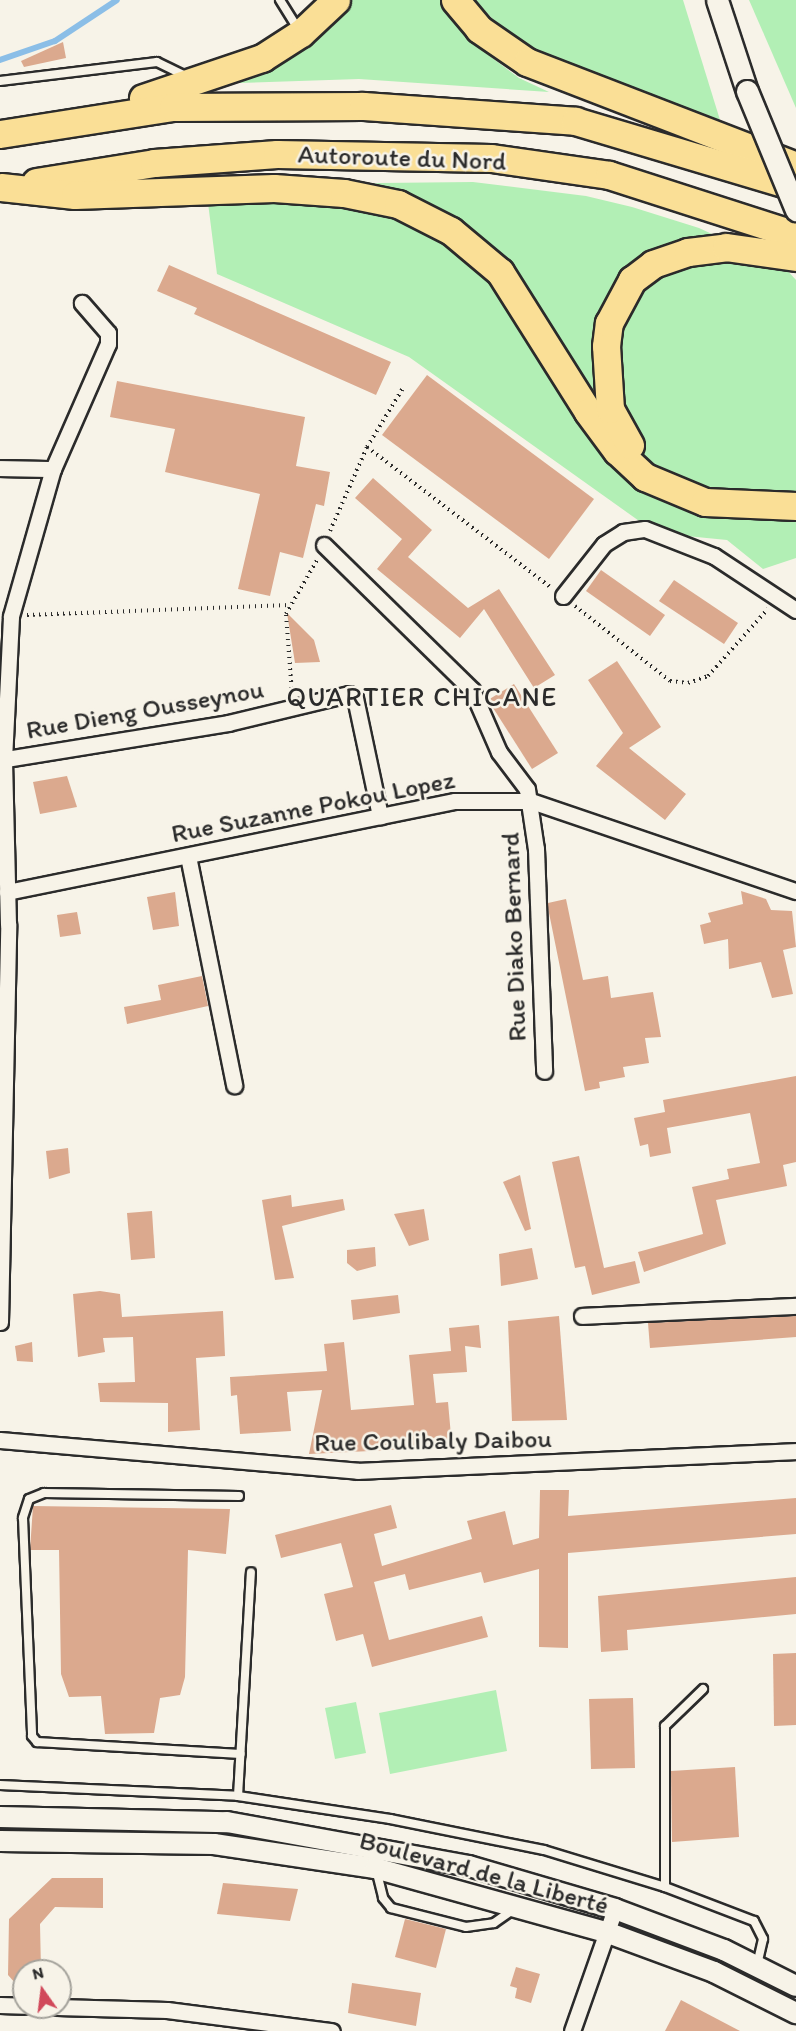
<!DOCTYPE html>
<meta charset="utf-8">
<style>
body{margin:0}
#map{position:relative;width:796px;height:2031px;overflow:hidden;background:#f7f3e8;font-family:Itim,sans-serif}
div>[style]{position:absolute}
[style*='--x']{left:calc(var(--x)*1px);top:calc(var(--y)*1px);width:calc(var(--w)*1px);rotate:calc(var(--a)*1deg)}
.green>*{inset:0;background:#b2efb5}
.stream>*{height:6px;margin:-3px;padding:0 3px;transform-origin:3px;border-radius:3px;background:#8bbee7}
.building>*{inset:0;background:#dba98e}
.path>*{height:4px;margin-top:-2px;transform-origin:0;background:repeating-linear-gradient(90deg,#2b2b2b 0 1.5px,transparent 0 6px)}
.roads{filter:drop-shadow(2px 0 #2b2b2b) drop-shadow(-2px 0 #2b2b2b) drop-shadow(0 2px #2b2b2b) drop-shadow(0 -2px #2b2b2b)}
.service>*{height:8px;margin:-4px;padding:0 4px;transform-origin:4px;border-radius:4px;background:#f7f3e8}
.minor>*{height:15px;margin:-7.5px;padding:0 7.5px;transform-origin:7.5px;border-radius:7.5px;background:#f7f3e8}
.tertiary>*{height:20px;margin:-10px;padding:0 10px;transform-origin:10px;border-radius:10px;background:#f7f3e8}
.secondary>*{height:21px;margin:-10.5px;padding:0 10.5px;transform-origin:10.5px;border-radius:10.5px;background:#f7f3e8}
.motorway>*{height:27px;margin:-13.5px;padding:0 13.5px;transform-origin:13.5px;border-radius:13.5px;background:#fadf96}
.bridges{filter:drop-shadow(2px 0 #2b2b2b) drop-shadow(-2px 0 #2b2b2b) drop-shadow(0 2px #2b2b2b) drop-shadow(0 -2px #2b2b2b)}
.secondary-bridge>*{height:21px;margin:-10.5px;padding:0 10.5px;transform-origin:10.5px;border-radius:10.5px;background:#f7f3e8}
span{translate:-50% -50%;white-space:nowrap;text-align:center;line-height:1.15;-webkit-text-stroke:5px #f7f3e8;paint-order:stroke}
.street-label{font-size:26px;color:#2b2b2b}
.neighbourhood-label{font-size:27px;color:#2b2b2b;letter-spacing:1.5px}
.north{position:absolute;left:12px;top:1959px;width:60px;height:60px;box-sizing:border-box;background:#f7f3e8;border:2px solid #a5a39c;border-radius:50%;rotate:346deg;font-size:16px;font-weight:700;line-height:24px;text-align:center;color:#2b2b2b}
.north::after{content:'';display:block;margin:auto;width:21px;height:27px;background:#d1495b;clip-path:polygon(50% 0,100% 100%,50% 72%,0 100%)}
</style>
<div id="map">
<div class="green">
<div style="clip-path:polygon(348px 0,441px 0,467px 39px,519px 78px,549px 92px,359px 79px,238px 83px,304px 46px)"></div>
<div style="clip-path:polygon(475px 0,683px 0,720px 120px,536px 52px,499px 26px)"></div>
<div style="clip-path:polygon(749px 0,796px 0,796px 108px)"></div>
<div style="clip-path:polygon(473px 182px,586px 196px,632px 207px,699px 228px,785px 268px,796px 280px,796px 558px,763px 569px,727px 540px,656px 533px,409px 357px,217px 274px,208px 203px,379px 183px)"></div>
<div style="clip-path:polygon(496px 1690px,507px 1751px,390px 1774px,379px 1713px)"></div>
<div style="clip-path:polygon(356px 1702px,366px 1753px,335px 1759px,325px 1708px)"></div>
</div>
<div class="stream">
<div style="--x:0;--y:60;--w:58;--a:-19.1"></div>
<div style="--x:55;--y:41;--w:74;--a:-33.5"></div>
</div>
<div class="building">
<div style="clip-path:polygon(63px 42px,66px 58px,24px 67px,21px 61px)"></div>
<div style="clip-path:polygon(169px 265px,391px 362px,376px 395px,194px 314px,197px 308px,157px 291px)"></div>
<div style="clip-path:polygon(427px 375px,594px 499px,549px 559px,382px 435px)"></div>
<div style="clip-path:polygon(117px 381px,305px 417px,296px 466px,330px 472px,324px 506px,316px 504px,303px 558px,280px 552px,270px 596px,238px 589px,260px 494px,165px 472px,175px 429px,110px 417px)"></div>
<div style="clip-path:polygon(373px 478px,432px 530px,408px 557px,468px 608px,499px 589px,555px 675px,534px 688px,484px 609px,460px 638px,377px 569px,402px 539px,355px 498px)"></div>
<div style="clip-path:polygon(601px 570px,665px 615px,650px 636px,586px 591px)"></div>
<div style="clip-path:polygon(674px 580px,738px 623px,724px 644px,659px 601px)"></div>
<div style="clip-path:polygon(287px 613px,314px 640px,320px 662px,295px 663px)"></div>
<div style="clip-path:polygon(617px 661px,661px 727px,629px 748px,686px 794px,665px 820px,596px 766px,623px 733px,588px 680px)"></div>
<div style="clip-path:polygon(514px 684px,558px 753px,532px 769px,488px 700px)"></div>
<div style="clip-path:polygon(67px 776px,77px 807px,40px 814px,33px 782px)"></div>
<div style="clip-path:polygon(741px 891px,766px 899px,771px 910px,792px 911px,796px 947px,783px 950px,793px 994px,772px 998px,761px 962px,729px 969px,728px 939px,704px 944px,700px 925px,711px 922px,708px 913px,743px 904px)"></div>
<div style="clip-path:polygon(175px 892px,179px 926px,153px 930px,147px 897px)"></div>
<div style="clip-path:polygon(566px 899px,583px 980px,608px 976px,611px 998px,653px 992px,661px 1037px,645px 1038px,649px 1063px,623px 1067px,625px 1077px,599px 1082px,600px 1088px,585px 1091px,548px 908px,548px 903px)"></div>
<div style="clip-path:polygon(77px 912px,81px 934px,60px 937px,57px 915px)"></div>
<div style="clip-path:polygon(202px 976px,208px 1006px,127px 1024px,124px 1007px,161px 1000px,158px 985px)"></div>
<div style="clip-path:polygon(796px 1076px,796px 1162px,783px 1165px,787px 1186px,716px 1200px,726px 1244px,644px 1272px,638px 1252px,703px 1234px,692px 1187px,729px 1179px,727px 1169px,760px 1163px,750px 1113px,667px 1128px,671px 1153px,650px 1157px,648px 1144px,640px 1146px,634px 1118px,665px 1112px,663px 1100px)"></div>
<div style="clip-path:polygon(68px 1148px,70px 1173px,49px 1179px,46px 1151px)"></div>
<div style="clip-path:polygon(579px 1156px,604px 1268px,635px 1261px,640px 1283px,592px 1295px,585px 1266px,575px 1268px,552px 1162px)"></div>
<div style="clip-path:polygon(520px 1175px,531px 1229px,525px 1231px,503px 1182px)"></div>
<div style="clip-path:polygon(291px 1195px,292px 1207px,343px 1199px,345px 1210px,282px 1226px,294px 1278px,275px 1280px,262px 1200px)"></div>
<div style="clip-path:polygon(424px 1209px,429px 1240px,409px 1246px,394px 1214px)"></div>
<div style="clip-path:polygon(152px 1211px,155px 1258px,131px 1260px,127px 1213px)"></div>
<div style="clip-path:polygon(375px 1247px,376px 1266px,357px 1271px,347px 1263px,347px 1250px)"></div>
<div style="clip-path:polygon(532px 1248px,538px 1279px,501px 1286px,499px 1254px)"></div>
<div style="clip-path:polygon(100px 1291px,120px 1294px,122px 1317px,223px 1311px,225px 1356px,196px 1358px,200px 1430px,168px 1432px,168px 1403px,100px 1402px,98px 1383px,135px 1382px,133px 1337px,103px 1338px,105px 1352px,78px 1357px,73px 1294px)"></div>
<div style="clip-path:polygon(398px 1295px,400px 1313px,353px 1320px,351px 1300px)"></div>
<div style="clip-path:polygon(559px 1316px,567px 1420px,512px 1421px,508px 1321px)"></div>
<div style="clip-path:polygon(796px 1316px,796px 1337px,650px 1348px,648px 1323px)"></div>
<div style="clip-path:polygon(479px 1325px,481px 1348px,465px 1346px,467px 1372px,433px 1374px,436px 1403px,448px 1402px,452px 1447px,309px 1454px,322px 1390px,287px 1392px,291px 1431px,240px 1434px,237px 1395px,231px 1396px,230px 1377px,327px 1371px,324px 1344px,344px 1342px,351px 1410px,414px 1405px,409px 1355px,451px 1351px,449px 1328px)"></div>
<div style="clip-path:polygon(32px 1342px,33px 1362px,17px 1361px,15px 1346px)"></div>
<div style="clip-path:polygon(540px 1490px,569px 1490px,568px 1516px,796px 1498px,796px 1534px,568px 1553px,568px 1648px,539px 1647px,539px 1569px,484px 1583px,481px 1572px,409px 1590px,405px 1574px,374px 1582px,389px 1640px,482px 1616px,488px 1637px,372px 1667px,363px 1634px,336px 1641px,324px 1594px,353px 1587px,341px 1543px,281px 1558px,275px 1535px,391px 1505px,397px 1528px,374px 1534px,382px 1566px,472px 1539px,467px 1521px,505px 1511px,513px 1545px,539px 1538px)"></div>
<div style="clip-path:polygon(33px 1506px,230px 1509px,226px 1554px,188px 1550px,185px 1677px,180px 1695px,160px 1698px,154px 1733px,105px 1734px,101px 1696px,69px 1697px,61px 1674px,59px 1550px,30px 1550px)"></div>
<div style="clip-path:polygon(796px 1577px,796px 1614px,627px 1630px,628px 1650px,601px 1652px,598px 1596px)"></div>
<div style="clip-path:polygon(796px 1653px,796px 1725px,774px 1726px,773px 1654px)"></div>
<div style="clip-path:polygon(633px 1698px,635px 1768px,591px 1769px,589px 1699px)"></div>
<div style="clip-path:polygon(735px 1767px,739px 1837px,672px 1842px,671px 1771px)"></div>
<div style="clip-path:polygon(52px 1878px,103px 1878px,103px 1908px,55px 1907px,40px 1924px,41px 1971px,24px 1971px,24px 1993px,8px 1975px,9px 1919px)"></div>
<div style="clip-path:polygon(223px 1883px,298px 1889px,290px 1921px,217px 1914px)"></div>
<div style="clip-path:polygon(405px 1919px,446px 1929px,436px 1968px,395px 1957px)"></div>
<div style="clip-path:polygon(516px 1967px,540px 1974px,531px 2003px,515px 1998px,517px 1988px,510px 1986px)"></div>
<div style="clip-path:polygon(352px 1983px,421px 1993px,416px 2026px,348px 2013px)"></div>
<div style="clip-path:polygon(681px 2000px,740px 2031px,665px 2031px)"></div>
</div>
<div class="path">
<div style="--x:367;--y:447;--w:230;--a:37.4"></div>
<div style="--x:330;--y:531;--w:92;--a:-66.2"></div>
<div style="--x:367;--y:447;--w:69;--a:-58.6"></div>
<div style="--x:575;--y:606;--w:121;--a:38.3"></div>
<div style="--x:670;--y:681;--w:18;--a:6"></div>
<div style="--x:688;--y:683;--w:21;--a:-19"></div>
<div style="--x:708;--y:676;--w:90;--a:-48.2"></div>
<div style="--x:27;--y:615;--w:263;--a:-2.2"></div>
<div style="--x:292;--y:694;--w:80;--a:-94.3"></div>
<div style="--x:286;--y:614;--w:62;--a:-60.1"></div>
</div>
<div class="roads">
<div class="service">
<div style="--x:280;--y:0;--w:36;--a:58"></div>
<div style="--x:0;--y:81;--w:158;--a:-6.9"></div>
<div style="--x:157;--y:62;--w:32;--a:26"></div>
<div style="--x:239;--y:1496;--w:195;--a:-179.1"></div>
<div style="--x:44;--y:1493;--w:16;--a:158"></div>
<div style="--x:29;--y:1499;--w:20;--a:108"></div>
<div style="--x:23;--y:1518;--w:218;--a:87.6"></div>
<div style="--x:32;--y:1736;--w:8;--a:50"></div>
<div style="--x:37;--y:1742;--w:204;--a:3.4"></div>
<div style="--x:0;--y:1785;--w:238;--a:2.6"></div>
<div style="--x:238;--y:1796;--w:154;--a:8.6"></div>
<div style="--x:390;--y:1819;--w:157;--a:11.4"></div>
<div style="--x:544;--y:1850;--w:127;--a:17"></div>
<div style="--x:665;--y:1887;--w:95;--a:20.9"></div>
<div style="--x:754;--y:1921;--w:20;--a:63"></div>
<div style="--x:763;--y:1939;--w:27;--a:103"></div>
<div style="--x:238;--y:1796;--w:224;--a:-86.7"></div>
<div style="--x:376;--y:1869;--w:30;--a:76"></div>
<div style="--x:383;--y:1898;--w:13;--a:51"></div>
<div style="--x:391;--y:1908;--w:77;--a:14.2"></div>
<div style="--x:466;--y:1927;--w:28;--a:-8"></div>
<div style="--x:494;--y:1923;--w:24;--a:-35"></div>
<div style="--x:665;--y:1887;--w:161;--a:-90"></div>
<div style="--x:665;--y:1726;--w:53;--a:-44.2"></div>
</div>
<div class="minor">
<div style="--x:0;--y:468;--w:53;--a:1.1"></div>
<div style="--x:324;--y:545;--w:207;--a:44.4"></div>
<div style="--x:472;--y:690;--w:68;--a:66.5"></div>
<div style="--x:499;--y:752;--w:46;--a:52.9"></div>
<div style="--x:527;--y:789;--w:61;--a:81.5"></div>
<div style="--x:536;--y:849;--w:222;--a:87.9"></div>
<div style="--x:563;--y:596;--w:66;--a:-51.7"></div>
<div style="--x:604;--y:544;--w:22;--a:-32"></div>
<div style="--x:623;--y:532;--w:22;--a:-8"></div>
<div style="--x:645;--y:529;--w:74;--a:21.4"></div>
<div style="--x:714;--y:556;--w:98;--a:33.4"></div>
<div style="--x:0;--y:760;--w:231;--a:-9.2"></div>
<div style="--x:228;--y:723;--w:124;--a:-13.5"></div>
<div style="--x:349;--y:694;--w:7;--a:34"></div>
<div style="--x:355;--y:698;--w:121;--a:78"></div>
<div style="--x:188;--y:856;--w:234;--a:78.6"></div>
<div style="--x:7;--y:892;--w:457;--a:-11.5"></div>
<div style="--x:455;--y:801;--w:76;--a:0"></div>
<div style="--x:531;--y:801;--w:280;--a:18.8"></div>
<div style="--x:582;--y:1316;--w:214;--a:-2.7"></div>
<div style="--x:0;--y:1322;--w:398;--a:-88.8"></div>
<div style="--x:8;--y:924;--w:164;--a:-91.4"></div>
<div style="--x:4;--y:760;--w:144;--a:-87.2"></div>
<div style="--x:11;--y:616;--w:153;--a:-74.1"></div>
<div style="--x:53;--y:469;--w:137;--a:-66.3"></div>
<div style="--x:108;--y:344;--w:11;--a:-90"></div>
<div style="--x:108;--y:333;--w:40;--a:-131"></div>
<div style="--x:0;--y:1440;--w:359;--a:4.9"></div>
<div style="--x:358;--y:1471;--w:438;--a:-2.6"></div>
<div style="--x:0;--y:2005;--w:24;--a:2"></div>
<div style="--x:57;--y:2007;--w:110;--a:1.6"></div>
<div style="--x:167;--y:2010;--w:166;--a:7.3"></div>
<div style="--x:572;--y:2031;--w:129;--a:-70.6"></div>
</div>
<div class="tertiary">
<div style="--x:0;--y:1817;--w:227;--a:1.3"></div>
<div style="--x:227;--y:1822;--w:246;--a:10.3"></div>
<div style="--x:469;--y:1866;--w:152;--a:16.4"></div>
<div style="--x:615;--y:1909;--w:116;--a:20.6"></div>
<div style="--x:724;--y:1950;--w:80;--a:26.6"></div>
<div style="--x:0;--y:1841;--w:214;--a:0.8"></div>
<div style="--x:214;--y:1844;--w:163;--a:8.5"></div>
<div style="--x:375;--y:1868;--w:240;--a:15.5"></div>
<div style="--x:606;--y:1932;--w:115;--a:20.3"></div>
<div style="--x:714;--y:1972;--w:92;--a:26.6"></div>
</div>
<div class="secondary">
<div style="--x:717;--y:0;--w:96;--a:71.8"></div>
</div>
<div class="motorway">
<div style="--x:455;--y:0;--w:38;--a:50"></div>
<div style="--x:479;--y:29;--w:58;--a:34.5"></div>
<div style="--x:527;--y:62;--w:288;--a:21.1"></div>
<div style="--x:143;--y:98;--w:126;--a:-18.6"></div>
<div style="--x:262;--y:58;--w:46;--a:-32.7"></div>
<div style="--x:301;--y:33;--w:48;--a:-43.3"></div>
<div style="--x:0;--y:134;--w:175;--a:-8.9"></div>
<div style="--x:173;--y:107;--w:190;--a:-0.3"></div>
<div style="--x:363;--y:106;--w:213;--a:4"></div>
<div style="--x:575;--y:121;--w:231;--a:16.6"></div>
<div style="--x:36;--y:182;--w:120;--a:-9.1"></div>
<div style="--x:154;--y:163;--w:123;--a:-4.2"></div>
<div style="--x:277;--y:154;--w:214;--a:1.1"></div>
<div style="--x:491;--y:158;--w:119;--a:8.2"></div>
<div style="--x:609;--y:175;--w:196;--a:17.8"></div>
<div style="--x:1;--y:187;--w:74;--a:6.2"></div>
<div style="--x:75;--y:195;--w:199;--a:-2"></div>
<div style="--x:274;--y:188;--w:70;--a:4.1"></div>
<div style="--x:344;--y:193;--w:55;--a:11.5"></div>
<div style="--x:398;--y:204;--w:59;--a:27"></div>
<div style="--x:451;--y:231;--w:64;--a:39.9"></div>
<div style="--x:500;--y:272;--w:165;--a:57.8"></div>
<div style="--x:588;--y:412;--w:49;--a:53.4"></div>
<div style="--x:617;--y:451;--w:38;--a:43"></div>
<div style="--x:645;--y:477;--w:65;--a:22.6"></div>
<div style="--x:705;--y:502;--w:91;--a:2.5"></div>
<div style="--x:630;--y:445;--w:41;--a:-119.1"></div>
<div style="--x:610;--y:409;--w:63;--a:-93.6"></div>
<div style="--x:606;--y:346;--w:23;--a:-83"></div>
<div style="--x:609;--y:323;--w:49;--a:-61.9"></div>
<div style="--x:632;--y:280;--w:26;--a:-37"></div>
<div style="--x:653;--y:264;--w:37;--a:-19"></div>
<div style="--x:688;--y:252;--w:38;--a:-7"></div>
<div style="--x:726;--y:247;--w:71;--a:8.1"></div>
</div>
</div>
<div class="bridges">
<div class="secondary-bridge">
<div style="--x:747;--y:91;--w:129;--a:67.6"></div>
</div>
</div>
<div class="street-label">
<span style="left:402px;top:158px;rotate:2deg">Autoroute du Nord</span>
<span style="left:145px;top:710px;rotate:-10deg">Rue Dieng Ousseynou</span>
<span style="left:313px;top:807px;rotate:-11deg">Rue Suzanne Pokou Lopez</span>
<span style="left:514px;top:937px;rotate:-92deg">Rue Diako Bernard</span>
<span style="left:433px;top:1441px;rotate:-1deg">Rue Coulibaly Daibou</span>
<span style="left:484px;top:1873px;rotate:15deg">Boulevard de la Liberté</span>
</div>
<div class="neighbourhood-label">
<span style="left:422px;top:697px">QUARTIER CHICANE</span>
</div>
<div class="north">N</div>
</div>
